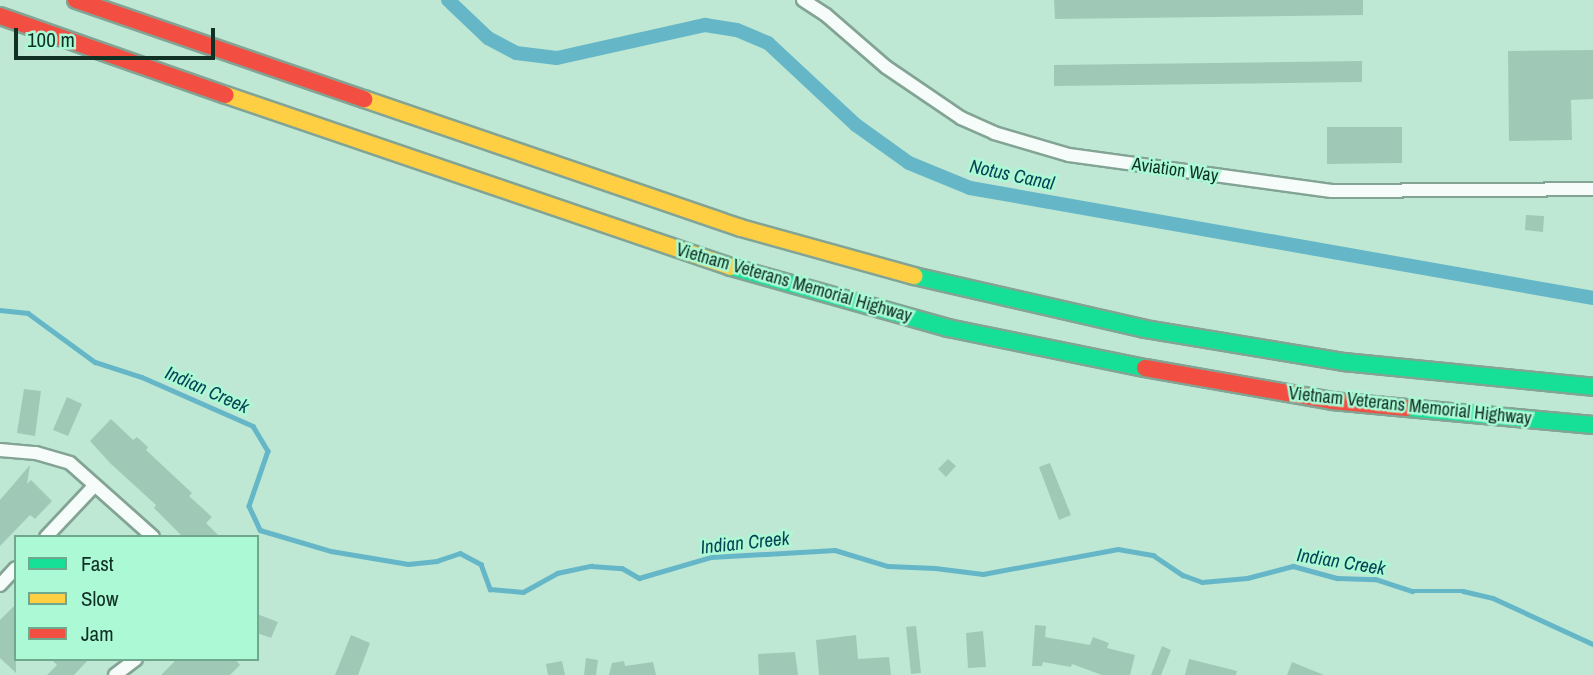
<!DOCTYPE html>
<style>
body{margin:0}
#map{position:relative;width:1593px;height:675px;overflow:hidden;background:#bee8d4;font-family:"Archivo Narrow",sans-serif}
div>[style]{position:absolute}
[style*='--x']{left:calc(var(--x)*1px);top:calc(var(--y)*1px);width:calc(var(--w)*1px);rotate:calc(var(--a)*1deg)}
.stream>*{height:4.5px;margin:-2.25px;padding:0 2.25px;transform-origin:2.25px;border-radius:2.25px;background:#65b7c8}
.canal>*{height:14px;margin:-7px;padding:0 7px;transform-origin:7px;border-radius:7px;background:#65b7c8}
.building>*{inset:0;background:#9fc9b6}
.roads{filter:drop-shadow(2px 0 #83a495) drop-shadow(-2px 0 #83a495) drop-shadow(0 2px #83a495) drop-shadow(0 -2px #83a495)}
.street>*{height:12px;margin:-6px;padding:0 6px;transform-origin:6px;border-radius:6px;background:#f5fcf9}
.fast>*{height:16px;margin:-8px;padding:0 8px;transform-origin:8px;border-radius:8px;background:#16e098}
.slow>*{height:16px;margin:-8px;padding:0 8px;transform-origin:8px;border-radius:8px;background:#ffcf43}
.jam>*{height:16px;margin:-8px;padding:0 8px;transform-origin:8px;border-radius:8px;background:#f24e42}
span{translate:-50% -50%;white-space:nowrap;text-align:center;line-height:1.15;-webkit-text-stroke:5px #acf9d5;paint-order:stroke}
.street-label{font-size:18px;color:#103023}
.water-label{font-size:19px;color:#084355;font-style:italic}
.legend{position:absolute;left:14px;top:535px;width:245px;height:126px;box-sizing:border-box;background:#acf9d5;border:2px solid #6ea98e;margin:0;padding:9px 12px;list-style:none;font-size:21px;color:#103023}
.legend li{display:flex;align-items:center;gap:14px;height:35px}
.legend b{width:35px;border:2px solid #6ea98e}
.scale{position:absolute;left:14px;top:28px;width:201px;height:32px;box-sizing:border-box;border:4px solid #103023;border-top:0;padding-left:9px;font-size:21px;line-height:24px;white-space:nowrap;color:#103023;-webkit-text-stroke:5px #acf9d5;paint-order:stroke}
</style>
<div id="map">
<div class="stream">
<div style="--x:0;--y:310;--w:28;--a:6"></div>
<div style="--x:28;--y:313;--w:83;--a:36.2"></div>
<div style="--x:95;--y:362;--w:49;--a:17.7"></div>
<div style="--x:142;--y:377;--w:121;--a:23.8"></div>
<div style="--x:253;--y:426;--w:29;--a:59"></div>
<div style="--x:268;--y:451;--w:58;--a:109.1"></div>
<div style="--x:249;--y:506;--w:26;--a:65"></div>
<div style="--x:260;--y:530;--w:74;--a:16.5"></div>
<div style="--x:331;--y:551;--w:78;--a:9.6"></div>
<div style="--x:408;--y:564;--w:29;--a:-6"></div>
<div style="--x:437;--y:561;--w:24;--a:-19"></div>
<div style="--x:460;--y:553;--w:24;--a:28"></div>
<div style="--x:481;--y:564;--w:27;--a:70"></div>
<div style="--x:490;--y:589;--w:33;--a:5"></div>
<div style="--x:523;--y:592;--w:39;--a:-29"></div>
<div style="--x:557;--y:573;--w:35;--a:-12"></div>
<div style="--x:591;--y:566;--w:31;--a:4"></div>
<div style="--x:622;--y:568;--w:20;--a:30"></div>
<div style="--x:639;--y:578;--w:75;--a:-16.3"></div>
<div style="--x:711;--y:557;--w:124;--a:-3.2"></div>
<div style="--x:835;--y:550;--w:55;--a:16.8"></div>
<div style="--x:888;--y:566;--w:47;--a:2.4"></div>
<div style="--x:935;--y:568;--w:48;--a:7.1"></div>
<div style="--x:983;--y:574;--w:137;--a:-10.5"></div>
<div style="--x:1118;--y:549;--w:36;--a:10"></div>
<div style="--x:1153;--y:555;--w:36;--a:34"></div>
<div style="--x:1183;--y:575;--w:20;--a:20"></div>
<div style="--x:1202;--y:582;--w:45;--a:-5.1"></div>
<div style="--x:1247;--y:578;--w:48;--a:-14.6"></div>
<div style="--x:1293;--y:566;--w:46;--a:15.3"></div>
<div style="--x:1337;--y:578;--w:38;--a:2"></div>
<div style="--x:1375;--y:579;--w:39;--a:18"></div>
<div style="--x:1412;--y:591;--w:51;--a:0"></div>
<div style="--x:1463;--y:591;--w:31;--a:13"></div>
<div style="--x:1493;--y:598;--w:110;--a:24.7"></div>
</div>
<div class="canal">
<div style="--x:448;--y:0;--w:55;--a:43.5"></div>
<div style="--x:488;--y:38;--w:32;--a:28"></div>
<div style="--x:516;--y:53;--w:41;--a:7"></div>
<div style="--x:557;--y:58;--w:152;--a:-12.6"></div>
<div style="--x:705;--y:25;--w:32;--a:9"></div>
<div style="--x:737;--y:30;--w:34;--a:23"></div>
<div style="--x:768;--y:43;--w:120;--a:43"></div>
<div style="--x:856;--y:125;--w:65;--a:35.6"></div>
<div style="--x:909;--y:163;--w:66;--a:22.3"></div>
<div style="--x:970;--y:188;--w:633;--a:10.01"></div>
</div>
<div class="building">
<div style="clip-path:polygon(1054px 0,1363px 0,1363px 15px,1055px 19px)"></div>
<div style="clip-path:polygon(1593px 50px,1593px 99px,1571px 100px,1572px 140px,1509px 141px,1508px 51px)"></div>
<div style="clip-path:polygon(1362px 61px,1362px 82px,1054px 86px,1054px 65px)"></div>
<div style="clip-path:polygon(1327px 127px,1402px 127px,1402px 163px,1327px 164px)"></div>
<div style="clip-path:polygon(1526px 215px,1544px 216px,1543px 232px,1525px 230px)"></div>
<div style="clip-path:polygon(24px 389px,41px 391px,35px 436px,17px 433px)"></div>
<div style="clip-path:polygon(67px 397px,82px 404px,68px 436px,53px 430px)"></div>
<div style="clip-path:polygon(111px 419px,133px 440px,137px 437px,148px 447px,146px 450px,192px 493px,189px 496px,212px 517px,206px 523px,220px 537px,183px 537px,154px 508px,156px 505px,111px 464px,90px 441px)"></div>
<div style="clip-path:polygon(948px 459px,956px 466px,946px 477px,938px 469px)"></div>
<div style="clip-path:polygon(1050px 463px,1071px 515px,1059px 520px,1039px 467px)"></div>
<div style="clip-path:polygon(30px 465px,27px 484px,31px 480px,52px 501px,35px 519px,30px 515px,0 546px,0 500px)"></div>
<div style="clip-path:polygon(16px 604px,16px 673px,0 658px,0 620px)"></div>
<div style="clip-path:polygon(257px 614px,278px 622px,271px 638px,257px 633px)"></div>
<div style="clip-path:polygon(1035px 625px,1046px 626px,1045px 637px,1090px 645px,1093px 637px,1109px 643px,1107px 648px,1135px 655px,1130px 675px,1102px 675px,1072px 664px,1071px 667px,1043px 662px,1042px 666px,1032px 666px)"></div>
<div style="clip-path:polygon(916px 626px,921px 673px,911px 674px,906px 627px)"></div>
<div style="clip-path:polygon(983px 631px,986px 667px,968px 668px,966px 633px)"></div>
<div style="clip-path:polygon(351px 635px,370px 643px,358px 675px,335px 675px)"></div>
<div style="clip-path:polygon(856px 635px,858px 659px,889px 657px,891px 675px,819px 675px,816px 640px)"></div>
<div style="clip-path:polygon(1162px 646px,1171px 650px,1161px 675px,1151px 675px)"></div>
<div style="clip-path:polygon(795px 652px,798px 675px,759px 675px,758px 654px)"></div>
<div style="clip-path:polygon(586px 658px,598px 660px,596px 675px,584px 675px)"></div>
<div style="clip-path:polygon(51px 659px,89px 659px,74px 675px,47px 675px,57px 665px)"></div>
<div style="clip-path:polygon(177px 659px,235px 659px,240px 665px,230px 675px,161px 675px)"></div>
<div style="clip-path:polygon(1189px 659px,1237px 671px,1236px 675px,1185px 675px)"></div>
<div style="clip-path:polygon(562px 661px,565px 675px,548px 675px,546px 664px)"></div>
<div style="clip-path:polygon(624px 661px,625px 666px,653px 662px,656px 675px,609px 675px,612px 663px)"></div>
<div style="clip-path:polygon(1292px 662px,1324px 675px,1287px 675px)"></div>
</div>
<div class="roads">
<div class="street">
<div style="--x:803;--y:0;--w:27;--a:33"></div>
<div style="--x:826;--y:15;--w:79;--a:40.9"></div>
<div style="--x:886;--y:67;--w:91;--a:34.2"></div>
<div style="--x:961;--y:118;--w:36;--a:24"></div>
<div style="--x:994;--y:133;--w:78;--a:16.3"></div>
<div style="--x:1069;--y:155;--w:265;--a:7.8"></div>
<div style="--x:1332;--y:191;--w:261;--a:-0.4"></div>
<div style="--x:0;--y:450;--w:36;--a:5"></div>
<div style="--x:36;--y:453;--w:35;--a:16"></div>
<div style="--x:70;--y:463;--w:111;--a:41.7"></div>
<div style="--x:46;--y:537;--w:71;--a:-46.7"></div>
<div style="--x:0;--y:585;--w:23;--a:-47"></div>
<div style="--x:115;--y:675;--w:26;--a:-37"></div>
</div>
<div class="fast">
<div style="--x:731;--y:267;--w:225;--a:15.7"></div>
<div style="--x:948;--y:328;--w:201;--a:11.5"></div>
<div style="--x:914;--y:276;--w:237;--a:12.9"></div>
<div style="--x:1145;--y:329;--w:202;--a:9.4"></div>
<div style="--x:1344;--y:362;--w:250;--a:5.7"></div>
<div style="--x:1407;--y:408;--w:187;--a:5.2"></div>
</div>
<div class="slow">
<div style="--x:226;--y:95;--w:533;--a:18.81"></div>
<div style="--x:364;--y:99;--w:398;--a:18.9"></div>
<div style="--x:741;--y:228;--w:180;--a:15.5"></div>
</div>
<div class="jam">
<div style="--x:76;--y:0;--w:305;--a:19"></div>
<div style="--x:0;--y:16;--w:239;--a:19.3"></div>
<div style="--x:1145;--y:368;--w:190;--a:10"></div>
<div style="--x:1332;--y:401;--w:75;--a:5.3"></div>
</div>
</div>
<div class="street-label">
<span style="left:1175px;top:170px;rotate:8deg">Aviation Way</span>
<span style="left:794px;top:283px;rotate:16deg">Vietnam Veterans Memorial Highway</span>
<span style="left:1410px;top:406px;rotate:6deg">Vietnam Veterans Memorial Highway</span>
</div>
<div class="water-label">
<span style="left:1012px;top:175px;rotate:12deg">Notus Canal</span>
<span style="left:207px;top:390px;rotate:24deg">Indian Creek</span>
<span style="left:745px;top:543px;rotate:-6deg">Indian Creek</span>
<span style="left:1341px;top:562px;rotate:9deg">Indian Creek</span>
</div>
<ul class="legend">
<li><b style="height:9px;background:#16e098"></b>Fast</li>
<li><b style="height:9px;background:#ffcf43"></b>Slow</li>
<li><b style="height:9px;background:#f24e42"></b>Jam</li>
</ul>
<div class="scale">100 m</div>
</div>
